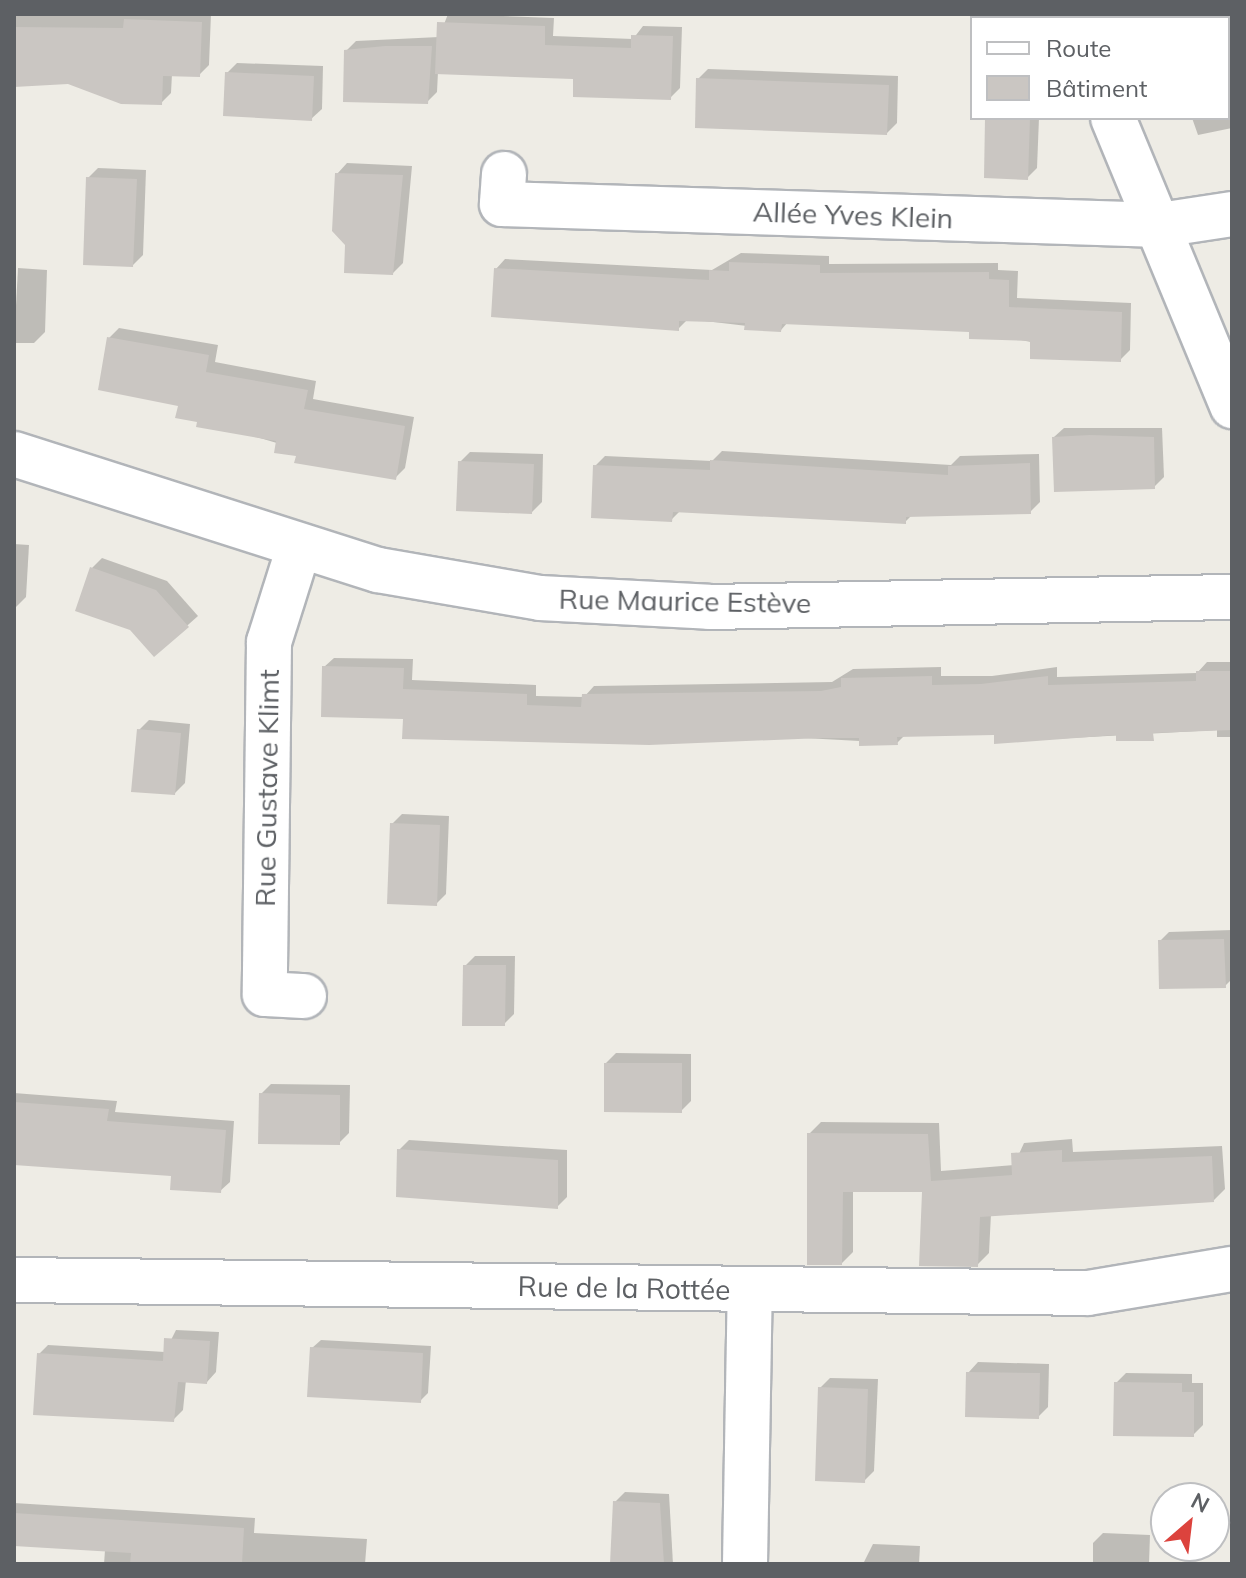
<!DOCTYPE html>
<meta charset="utf-8">
<style>
body{margin:0}
#map{position:relative;width:1246px;height:1578px;overflow:hidden;background:#eeece5;font-family:Mulish,sans-serif}
div>[style]{position:absolute}
[style*='--x']{left:calc(var(--x)*1px);top:calc(var(--y)*1px);width:calc(var(--w)*1px);rotate:calc(var(--a)*1deg)}
.shadow>*{inset:0;background:#0003}
.building>*{inset:0;background:#cac6c2}
.roads{filter:drop-shadow(2px 0 #b2b5b9) drop-shadow(-2px 0 #b2b5b9) drop-shadow(0 2px #b2b5b9) drop-shadow(0 -2px #b2b5b9)}
.street>*{height:44px;margin:-22px;padding:0 22px;transform-origin:22px;border-radius:22px;background:#fff}
span{translate:-50% -50%;white-space:nowrap;text-align:center;line-height:1.15;-webkit-text-stroke:6px #fff;paint-order:stroke}
.street-label{font-size:28px;color:#5d6064}
.frame{position:absolute;inset:0;border:16px solid #5d6064;pointer-events:none}
.legend{position:absolute;left:970px;top:16px;width:260px;height:104px;box-sizing:border-box;background:#fff;border:2px solid #bebfc1;margin:0;padding:10px 14px;list-style:none;font-size:24px;color:#5d6064}
.legend li{display:flex;align-items:center;gap:16px;height:40px}
.legend b{width:40px;border:2px solid #bebfc1}
.north{position:absolute;left:1150px;top:1482px;width:80px;height:80px;box-sizing:border-box;background:#fff;border:2px solid #bebfc1;border-radius:50%;rotate:28deg;font-size:22px;font-weight:700;line-height:32px;text-align:center;color:#5d6064}
.north::after{content:'';display:block;margin:auto;width:28px;height:36px;background:#dc433d;clip-path:polygon(50% 0,100% 100%,50% 72%,0 100%)}
</style>
<div id="map">
<div class="shadow">
<div style="clip-path:polygon(132px 14px,211px 14px,209px 65px,199px 75px,172px 74px,171px 93px,161px 103px,69px 82px,14px 80px,14px 16px)"></div>
<div style="clip-path:polygon(448px 14px,554px 18px,553px 36px,633px 39px,643px 26px,682px 27px,680px 88px,670px 98px,575px 77px,438px 72px,437px 92px,427px 102px,346px 51px,356px 41px,439px 37px)"></div>
<div style="clip-path:polygon(970px 14px,1024px 14px,972px 18px,972px 50px)"></div>
<div style="clip-path:polygon(1158px 14px,1220px 14px,1222px 18px,1160px 18px)"></div>
<div style="clip-path:polygon(1228px 37px,1232px 128px,1198px 135px,1192px 118px,1228px 118px)"></div>
<div style="clip-path:polygon(237px 63px,323px 66px,322px 109px,311px 119px,227px 73px)"></div>
<div style="clip-path:polygon(708px 69px,898px 76px,897px 123px,887px 133px,698px 79px)"></div>
<div style="clip-path:polygon(986px 118px,1039px 118px,1037px 168px,1027px 178px)"></div>
<div style="clip-path:polygon(347px 163px,412px 166px,403px 263px,393px 273px,347px 244px,337px 174px)"></div>
<div style="clip-path:polygon(98px 168px,146px 170px,143px 255px,133px 265px,88px 178px)"></div>
<div style="clip-path:polygon(741px 253px,829px 256px,829px 264px,998px 263px,998px 270px,1018px 271px,1017px 298px,1131px 303px,1130px 350px,1120px 360px,971px 330px,788px 322px,781px 330px,688px 319px,678px 329px,496px 269px,505px 259px,712px 270px)"></div>
<div style="clip-path:polygon(18px 268px,47px 270px,45px 332px,34px 343px,14px 343px)"></div>
<div style="clip-path:polygon(119px 328px,218px 345px,215px 362px,316px 381px,313px 399px,414px 417px,405px 468px,395px 478px,199px 420px,109px 338px)"></div>
<div style="clip-path:polygon(1064px 428px,1162px 428px,1164px 477px,1154px 487px,1054px 437px)"></div>
<div style="clip-path:polygon(722px 451px,951px 465px,960px 456px,1039px 454px,1040px 502px,1030px 512px,912px 515px,905px 522px,680px 511px,671px 520px,595px 466px,605px 456px,712px 461px)"></div>
<div style="clip-path:polygon(470px 452px,543px 454px,542px 502px,532px 512px,460px 462px)"></div>
<div style="clip-path:polygon(14px 544px,29px 545px,26px 597px,16px 607px)"></div>
<div style="clip-path:polygon(102px 558px,167px 581px,198px 616px,154px 655px,92px 568px)"></div>
<div style="clip-path:polygon(334px 658px,413px 659px,412px 680px,536px 685px,536px 696px,584px 697px,594px 686px,832px 682px,853px 669px,941px 667px,941px 676px,992px 676px,1057px 667px,1057px 677px,1197px 673px,1207px 662px,1232px 662px,1232px 737px,1217px 737px,1217px 730px,996px 742px,996px 733px,905px 735px,897px 743px,405px 717px,324px 667px)"></div>
<div style="clip-path:polygon(149px 720px,190px 724px,185px 783px,175px 793px,139px 730px)"></div>
<div style="clip-path:polygon(402px 814px,449px 816px,446px 894px,436px 904px,392px 824px)"></div>
<div style="clip-path:polygon(1232px 930px,1232px 979px,1225px 986px,1160px 941px,1169px 932px)"></div>
<div style="clip-path:polygon(475px 956px,515px 956px,514px 1014px,504px 1024px,465px 966px)"></div>
<div style="clip-path:polygon(616px 1053px,691px 1054px,691px 1101px,681px 1111px,606px 1063px)"></div>
<div style="clip-path:polygon(271px 1084px,350px 1085px,349px 1133px,339px 1143px,261px 1094px)"></div>
<div style="clip-path:polygon(14px 1093px,117px 1101px,115px 1112px,234px 1121px,230px 1182px,220px 1191px,174px 1174px,14px 1163px)"></div>
<div style="clip-path:polygon(821px 1122px,939px 1123px,941px 1171px,1014px 1165px,1024px 1143px,1072px 1139px,1073px 1152px,1222px 1146px,1225px 1189px,1214px 1200px,991px 1214px,989px 1253px,977px 1265px,924px 1190px,853px 1190px,853px 1252px,842px 1263px,809px 1134px)"></div>
<div style="clip-path:polygon(409px 1140px,567px 1150px,567px 1197px,557px 1207px,399px 1150px)"></div>
<div style="clip-path:polygon(176px 1330px,219px 1332px,216px 1372px,207px 1382px,186px 1380px,183px 1410px,173px 1420px,39px 1354px,48px 1345px,165px 1352px)"></div>
<div style="clip-path:polygon(321px 1340px,431px 1346px,428px 1393px,420px 1401px,312px 1348px)"></div>
<div style="clip-path:polygon(978px 1362px,1049px 1364px,1048px 1407px,1038px 1417px,968px 1373px)"></div>
<div style="clip-path:polygon(1126px 1373px,1192px 1374px,1192px 1383px,1203px 1383px,1203px 1425px,1193px 1435px,1116px 1383px)"></div>
<div style="clip-path:polygon(830px 1378px,878px 1379px,874px 1471px,864px 1481px,820px 1388px)"></div>
<div style="clip-path:polygon(625px 1492px,669px 1494px,673px 1564px,612px 1564px,615px 1502px)"></div>
<div style="clip-path:polygon(14px 1503px,255px 1518px,254px 1533px,367px 1539px,365px 1564px,104px 1564px,105px 1550px,14px 1544px)"></div>
<div style="clip-path:polygon(1103px 1533px,1150px 1535px,1149px 1564px,1093px 1564px,1093px 1543px)"></div>
<div style="clip-path:polygon(873px 1544px,920px 1546px,919px 1564px,863px 1564px)"></div>
</div>
<div class="building">
<div style="clip-path:polygon(124px 19px,202px 22px,200px 77px,163px 76px,162px 105px,121px 104px,68px 84px,14px 87px,14px 27px,123px 28px)"></div>
<div style="clip-path:polygon(437px 22px,545px 26px,545px 45px,631px 48px,631px 35px,673px 36px,671px 100px,573px 97px,573px 79px,435px 74px)"></div>
<div style="clip-path:polygon(385px 46px,432px 46px,428px 104px,343px 102px,344px 50px)"></div>
<div style="clip-path:polygon(225px 72px,314px 76px,312px 121px,223px 116px)"></div>
<div style="clip-path:polygon(696px 78px,889px 85px,887px 135px,695px 128px)"></div>
<div style="clip-path:polygon(985px 118px,1030px 118px,1028px 180px,984px 178px)"></div>
<div style="clip-path:polygon(335px 173px,403px 175px,393px 275px,344px 273px,345px 245px,332px 231px)"></div>
<div style="clip-path:polygon(86px 177px,137px 179px,133px 267px,83px 265px)"></div>
<div style="clip-path:polygon(729px 262px,820px 265px,820px 273px,989px 272px,989px 279px,1009px 280px,1009px 307px,1122px 312px,1121px 362px,1030px 359px,1030px 341px,969px 339px,969px 332px,782px 324px,781px 332px,744px 330px,745px 323px,679px 321px,679px 331px,491px 317px,494px 268px,709px 280px,709px 270px,729px 271px)"></div>
<div style="clip-path:polygon(107px 337px,209px 355px,206px 372px,308px 390px,304px 409px,405px 426px,396px 480px,294px 463px,296px 456px,274px 453px,276px 441px,196px 427px,197px 422px,175px 418px,178px 406px,98px 390px)"></div>
<div style="clip-path:polygon(1090px 435px,1154px 437px,1155px 489px,1054px 492px,1052px 437px)"></div>
<div style="clip-path:polygon(710px 460px,948px 475px,948px 466px,1030px 463px,1031px 514px,906px 517px,906px 524px,673px 512px,672px 522px,591px 518px,593px 465px,710px 470px)"></div>
<div style="clip-path:polygon(458px 461px,534px 464px,532px 514px,456px 511px)"></div>
<div style="clip-path:polygon(90px 567px,156px 590px,189px 627px,154px 657px,130px 630px,75px 611px)"></div>
<div style="clip-path:polygon(322px 666px,404px 668px,403px 689px,527px 694px,527px 705px,581px 707px,582px 694px,821px 691px,841px 687px,841px 678px,932px 676px,932px 685px,981px 684px,1048px 676px,1048px 685px,1196px 681px,1196px 671px,1230px 671px,1232px 730px,1153px 733px,1154px 741px,1116px 741px,1116px 735px,994px 744px,994px 735px,897px 737px,898px 745px,859px 746px,859px 738px,822px 738px,649px 745px,402px 739px,403px 719px,321px 717px)"></div>
<div style="clip-path:polygon(137px 729px,181px 733px,175px 795px,131px 792px)"></div>
<div style="clip-path:polygon(390px 823px,440px 825px,437px 906px,387px 904px)"></div>
<div style="clip-path:polygon(1224px 939px,1226px 988px,1159px 989px,1158px 940px)"></div>
<div style="clip-path:polygon(463px 965px,506px 965px,505px 1026px,462px 1026px)"></div>
<div style="clip-path:polygon(604px 1063px,682px 1063px,682px 1113px,604px 1112px)"></div>
<div style="clip-path:polygon(259px 1093px,340px 1095px,340px 1145px,258px 1144px)"></div>
<div style="clip-path:polygon(14px 1102px,109px 1109px,107px 1121px,226px 1130px,221px 1193px,170px 1190px,171px 1176px,14px 1165px)"></div>
<div style="clip-path:polygon(807px 1133px,928px 1134px,931px 1181px,1012px 1175px,1011px 1153px,1062px 1150px,1062px 1162px,1212px 1156px,1214px 1202px,980px 1217px,978px 1267px,919px 1266px,922px 1192px,843px 1192px,842px 1265px,807px 1265px)"></div>
<div style="clip-path:polygon(397px 1149px,558px 1160px,558px 1209px,396px 1197px)"></div>
<div style="clip-path:polygon(164px 1338px,210px 1341px,207px 1384px,178px 1382px,174px 1422px,33px 1415px,37px 1353px,163px 1361px)"></div>
<div style="clip-path:polygon(310px 1347px,423px 1353px,421px 1403px,307px 1397px)"></div>
<div style="clip-path:polygon(966px 1372px,1040px 1373px,1039px 1419px,965px 1417px)"></div>
<div style="clip-path:polygon(1114px 1382px,1182px 1383px,1182px 1392px,1194px 1392px,1194px 1437px,1113px 1436px)"></div>
<div style="clip-path:polygon(818px 1387px,868px 1389px,865px 1483px,815px 1481px)"></div>
<div style="clip-path:polygon(613px 1501px,660px 1503px,664px 1564px,610px 1564px)"></div>
<div style="clip-path:polygon(14px 1513px,244px 1528px,242px 1564px,130px 1564px,131px 1553px,14px 1546px)"></div>
</div>
<div class="roads">
<div class="street">
<div style="--x:1068;--y:14;--w:4;--a:76"></div>
<div style="--x:1113;--y:118;--w:312;--a:67.5"></div>
<div style="--x:504;--y:174;--w:30;--a:94"></div>
<div style="--x:502;--y:204;--w:658;--a:1.83"></div>
<div style="--x:1160;--y:225;--w:73;--a:-8.7"></div>
<div style="--x:14;--y:454;--w:382;--a:17.7"></div>
<div style="--x:378;--y:570;--w:164;--a:9.8"></div>
<div style="--x:540;--y:598;--w:169;--a:3"></div>
<div style="--x:709;--y:607;--w:523;--a:-1.1"></div>
<div style="--x:299;--y:547;--w:100;--a:107.5"></div>
<div style="--x:269;--y:642;--w:352;--a:90.7"></div>
<div style="--x:265;--y:994;--w:39;--a:3"></div>
<div style="--x:14;--y:1280;--w:1074;--a:0.69"></div>
<div style="--x:1088;--y:1293;--w:146;--a:-9.5"></div>
<div style="--x:745;--y:1564;--w:274;--a:-89"></div>
</div>
</div>
<div class="street-label">
<span style="left:853px;top:215px;rotate:2deg">Allée Yves Klein</span>
<span style="left:685px;top:601px;rotate:1deg">Rue Maurice Estève</span>
<span style="left:267px;top:788px;rotate:-89deg">Rue Gustave Klimt</span>
<span style="left:624px;top:1288px;rotate:1deg">Rue de la Rottée</span>
</div>
<div class="frame"></div>
<ul class="legend">
<li><b style="height:10px;background:#fff"></b>Route</li>
<li><b style="height:22px;background:#cac6c2"></b>Bâtiment</li>
</ul>
<div class="north">N</div>
</div>
